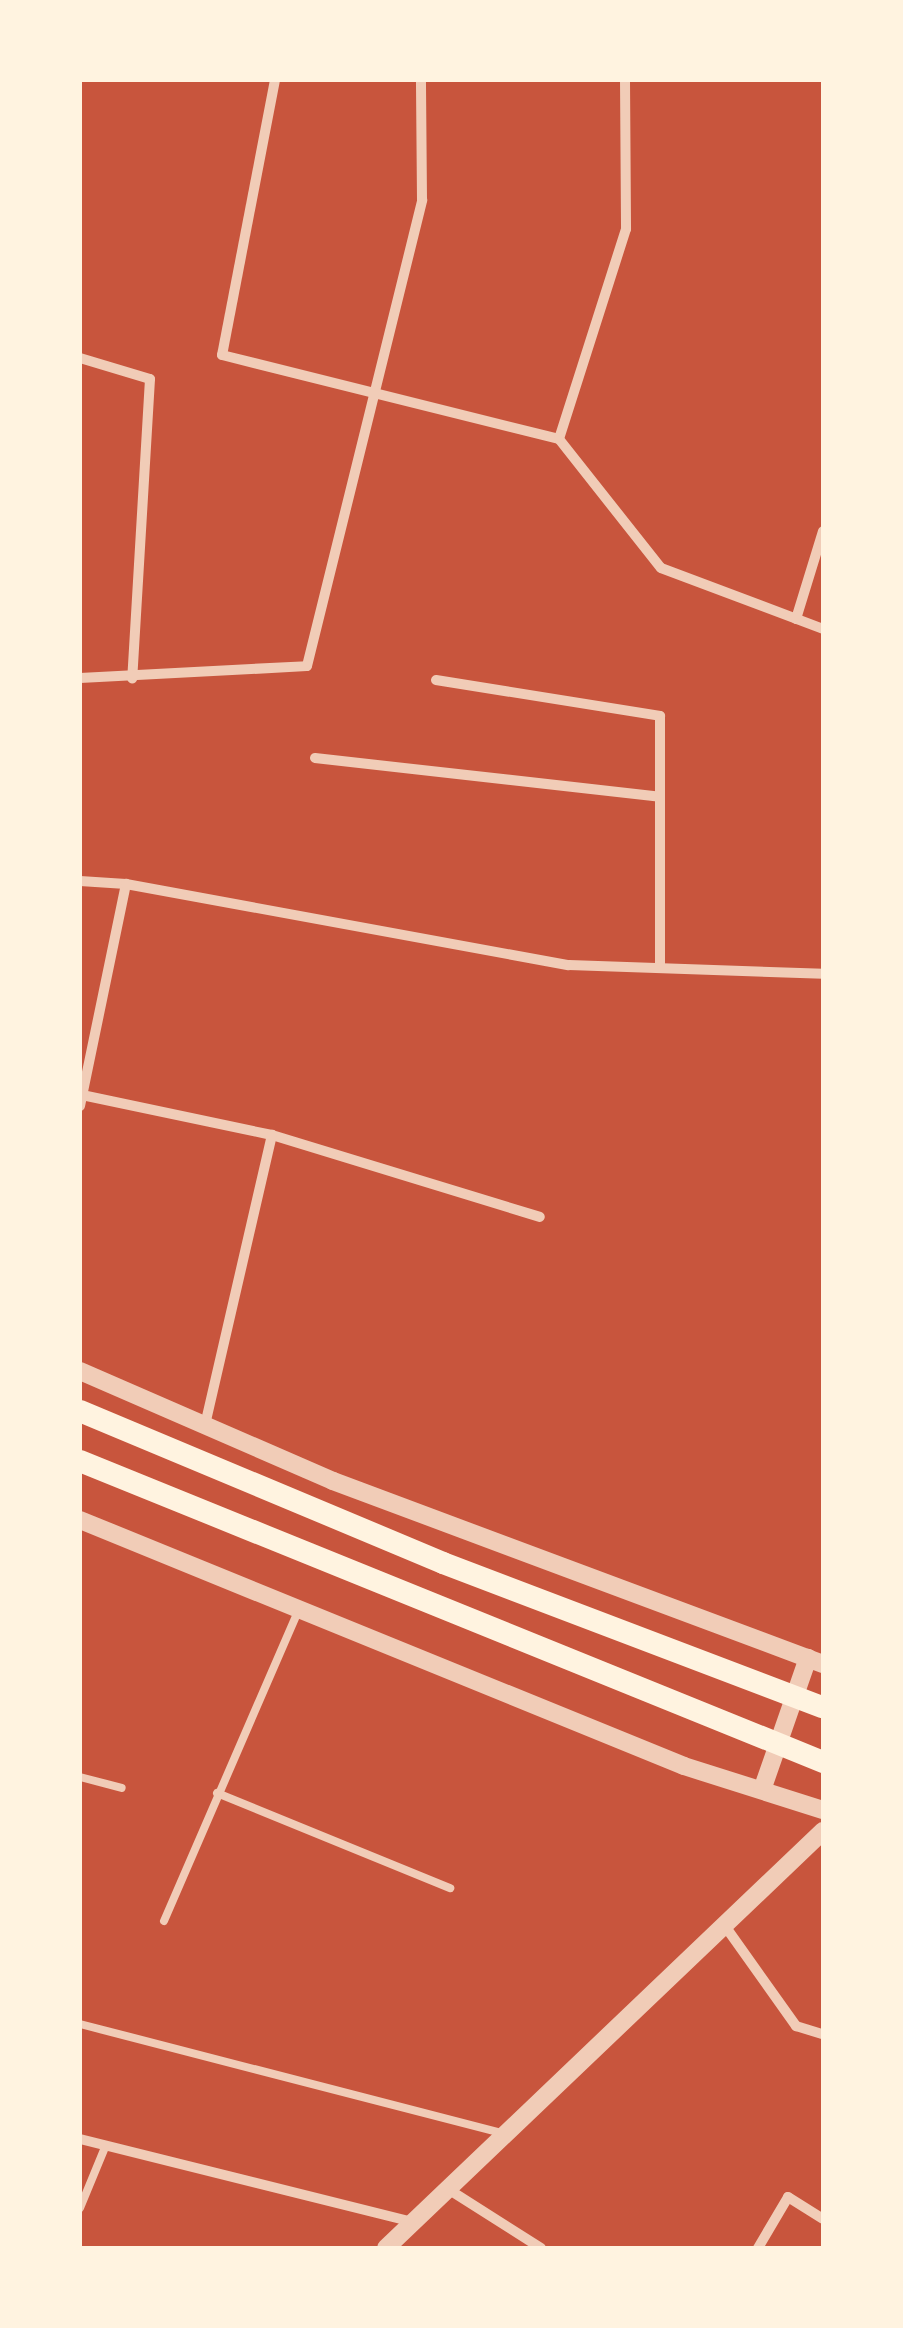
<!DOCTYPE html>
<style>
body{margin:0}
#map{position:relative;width:903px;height:2328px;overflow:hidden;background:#c8553d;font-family:Barlow,sans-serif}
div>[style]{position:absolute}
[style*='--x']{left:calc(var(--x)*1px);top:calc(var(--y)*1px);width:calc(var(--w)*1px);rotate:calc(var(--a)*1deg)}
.service>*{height:8px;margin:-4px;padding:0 4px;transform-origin:4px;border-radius:4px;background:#f1ccb7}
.minor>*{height:10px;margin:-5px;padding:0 5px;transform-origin:5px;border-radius:5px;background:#f1ccb7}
.tertiary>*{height:18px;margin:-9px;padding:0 9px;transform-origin:9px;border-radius:9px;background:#f1ccb7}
.trunk>*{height:22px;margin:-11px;padding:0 11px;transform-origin:11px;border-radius:11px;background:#fff3e0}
span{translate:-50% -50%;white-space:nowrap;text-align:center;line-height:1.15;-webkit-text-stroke:8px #fff3e0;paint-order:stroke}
.frame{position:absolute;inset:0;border:82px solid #fff3e0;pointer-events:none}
</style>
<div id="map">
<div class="service">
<div style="--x:80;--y:1777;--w:43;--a:14.7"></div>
<div style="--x:217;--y:1793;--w:252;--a:22.2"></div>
<div style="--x:164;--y:1921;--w:338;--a:-66.6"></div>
<div style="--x:80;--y:2024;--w:436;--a:14.5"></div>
<div style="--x:80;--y:2208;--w:68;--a:-67.6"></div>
</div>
<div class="minor">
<div style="--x:275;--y:80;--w:280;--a:100.9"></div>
<div style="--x:222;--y:355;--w:347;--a:14"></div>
<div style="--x:625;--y:80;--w:149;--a:89.6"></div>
<div style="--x:626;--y:229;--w:220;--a:107.7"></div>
<div style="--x:559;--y:439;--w:164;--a:51.7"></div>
<div style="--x:661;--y:568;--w:173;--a:20.6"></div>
<div style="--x:80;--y:358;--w:73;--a:16.7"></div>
<div style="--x:150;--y:379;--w:300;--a:93.4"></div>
<div style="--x:796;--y:619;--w:92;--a:-72.9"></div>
<div style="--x:80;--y:678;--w:227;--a:-3"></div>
<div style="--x:307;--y:666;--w:480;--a:-76.1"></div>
<div style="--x:422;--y:200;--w:120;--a:-90.5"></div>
<div style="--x:436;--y:680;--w:227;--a:9.1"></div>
<div style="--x:660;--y:716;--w:252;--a:90"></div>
<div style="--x:315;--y:758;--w:347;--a:6.4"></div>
<div style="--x:80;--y:881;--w:46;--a:3.7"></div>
<div style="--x:82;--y:1095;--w:194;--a:11.9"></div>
<div style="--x:272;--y:1135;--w:280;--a:17"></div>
<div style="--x:80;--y:1106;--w:227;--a:-78.3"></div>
<div style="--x:126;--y:884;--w:450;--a:10.4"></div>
<div style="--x:569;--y:965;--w:254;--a:2"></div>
<div style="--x:205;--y:1425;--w:298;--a:-77"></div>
<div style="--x:725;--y:1926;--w:123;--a:54.6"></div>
<div style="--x:796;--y:2026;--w:28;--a:17"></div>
<div style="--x:80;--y:2139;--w:342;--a:14"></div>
<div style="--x:448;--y:2189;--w:110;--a:32.4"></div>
<div style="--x:758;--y:2248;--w:59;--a:-59.5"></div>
<div style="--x:788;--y:2197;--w:41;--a:32.2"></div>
</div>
<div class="tertiary">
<div style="--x:80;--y:1371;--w:276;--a:23.5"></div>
<div style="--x:333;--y:1481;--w:523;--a:20.48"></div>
<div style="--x:80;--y:1520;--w:652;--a:22.16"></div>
<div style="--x:684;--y:1766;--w:146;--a:17.6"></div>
<div style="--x:762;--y:1790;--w:140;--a:-70.8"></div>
<div style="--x:386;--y:2248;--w:604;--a:-43.66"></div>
</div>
<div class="trunk">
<div style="--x:80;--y:1411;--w:394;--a:22.7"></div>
<div style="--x:443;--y:1563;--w:406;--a:20.8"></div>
<div style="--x:80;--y:1461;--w:802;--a:22.05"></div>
</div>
<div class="frame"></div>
</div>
